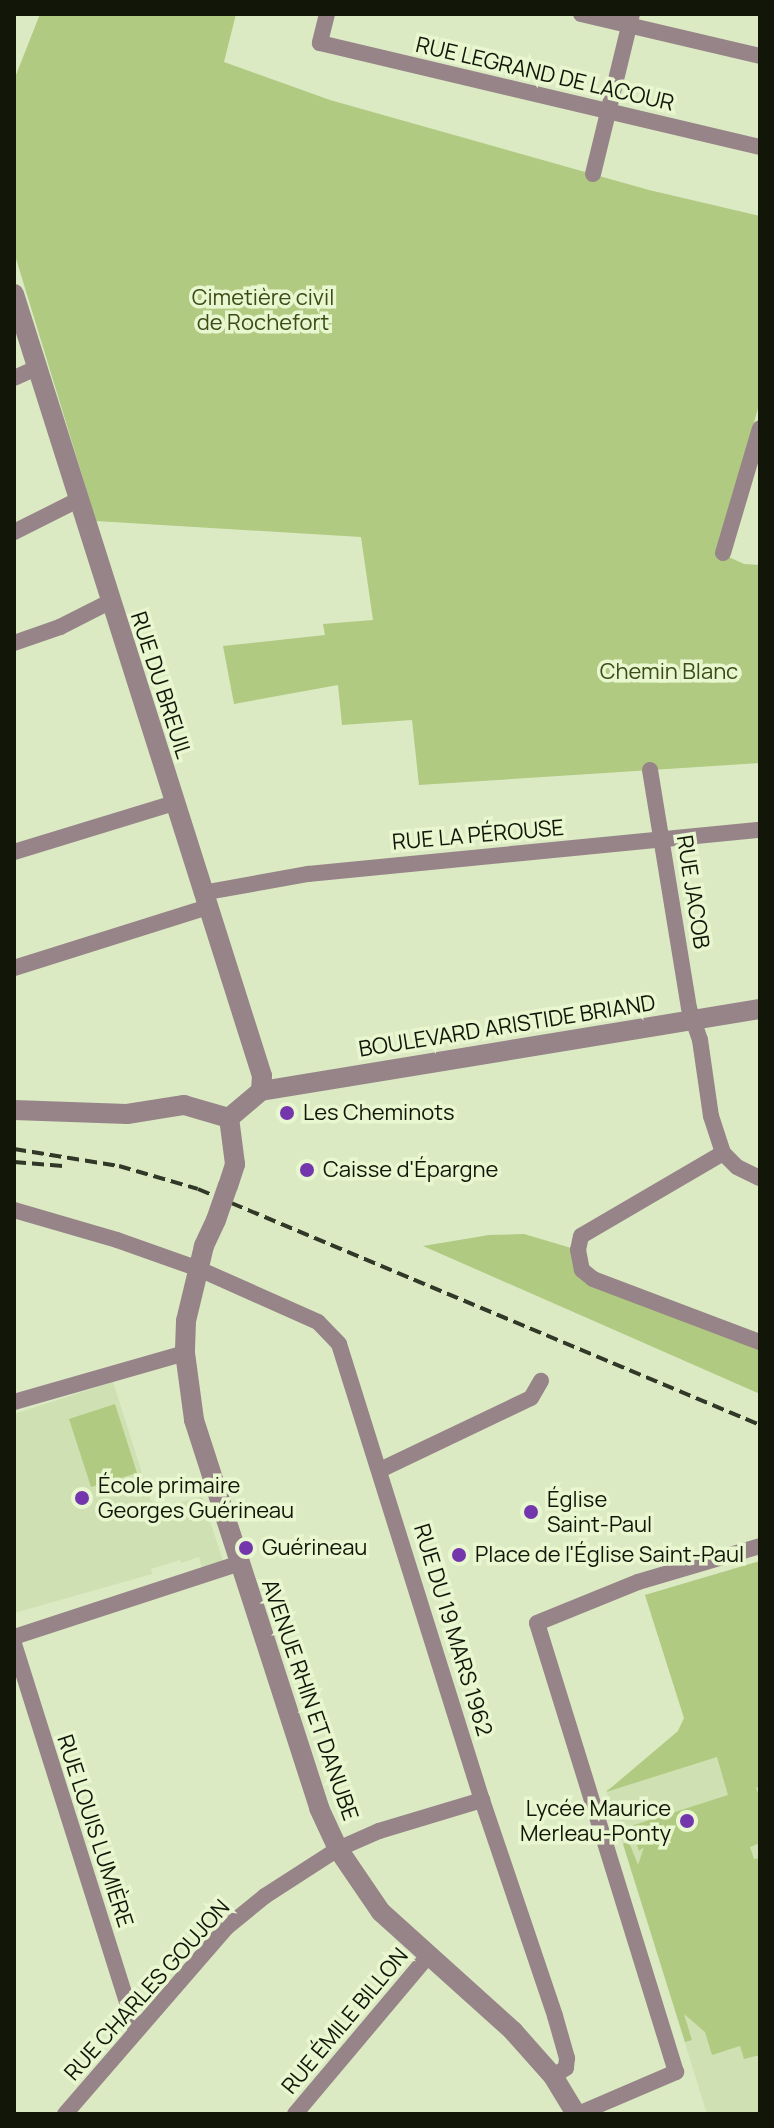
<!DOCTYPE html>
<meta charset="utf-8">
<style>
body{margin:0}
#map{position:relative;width:774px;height:2128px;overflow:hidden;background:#dbeac3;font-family:Manrope,sans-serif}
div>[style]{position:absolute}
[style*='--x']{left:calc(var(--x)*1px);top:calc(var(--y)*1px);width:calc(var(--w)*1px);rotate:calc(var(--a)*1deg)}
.built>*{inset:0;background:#cfe0b2}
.green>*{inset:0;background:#b0ca81}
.minor>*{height:16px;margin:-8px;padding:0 8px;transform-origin:8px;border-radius:8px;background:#978488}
.tertiary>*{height:20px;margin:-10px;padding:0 10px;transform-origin:10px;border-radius:10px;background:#978488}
.rail>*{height:4px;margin-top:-2px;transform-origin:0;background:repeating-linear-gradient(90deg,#323827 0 12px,transparent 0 18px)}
.tertiary-bridge>*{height:20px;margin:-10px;padding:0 10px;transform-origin:10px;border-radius:10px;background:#978488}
.dots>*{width:22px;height:22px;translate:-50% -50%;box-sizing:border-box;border:4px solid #e8f7cf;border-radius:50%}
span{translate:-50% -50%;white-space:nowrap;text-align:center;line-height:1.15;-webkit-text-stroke:7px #e8f7cf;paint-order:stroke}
.street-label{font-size:22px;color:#121609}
.park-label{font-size:22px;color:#3c4c16}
.poi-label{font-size:22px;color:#121609}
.left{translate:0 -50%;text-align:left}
.right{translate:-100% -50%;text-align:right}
.frame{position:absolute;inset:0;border:16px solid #121609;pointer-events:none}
</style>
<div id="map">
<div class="built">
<div style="clip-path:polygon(113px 1382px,151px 1501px,171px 1505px,202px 1496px,223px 1561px,202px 1568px,199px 1557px,181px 1563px,180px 1560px,151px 1569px,152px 1574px,14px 1613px,14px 1414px)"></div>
<div style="clip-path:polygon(760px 1561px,760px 2114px,707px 2114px,606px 1790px,620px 1783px,678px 1731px,684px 1718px,645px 1595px)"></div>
</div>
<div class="green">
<div style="clip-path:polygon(40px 14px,236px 14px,224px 62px,330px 100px,649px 190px,760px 216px,760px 401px,718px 552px,744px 564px,760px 565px,760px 763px,419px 785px,412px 720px,342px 725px,338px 685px,234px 704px,223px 646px,325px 635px,323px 624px,373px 620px,361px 537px,96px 521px,14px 252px,14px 80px)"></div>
<div style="clip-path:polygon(524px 1234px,578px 1250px,582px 1270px,760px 1342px,760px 1394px,423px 1246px,489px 1235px)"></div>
<div style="clip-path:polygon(115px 1404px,137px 1473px,91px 1487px,69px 1419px)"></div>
<div style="clip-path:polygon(760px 1561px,760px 1786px,756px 1788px,760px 1799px,760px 1843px,750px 1847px,754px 1859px,760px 1858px,760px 2055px,744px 2059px,740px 2046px,712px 2055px,705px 2032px,684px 2014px,692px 2040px,685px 2042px,623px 1844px,629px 1842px,638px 1865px,644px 1847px,639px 1851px,631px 1826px,728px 1795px,717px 1757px,606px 1792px,678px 1731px,684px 1718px,645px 1595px)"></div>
</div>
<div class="minor">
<div style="--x:327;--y:14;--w:30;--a:104"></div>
<div style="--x:320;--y:43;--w:452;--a:13.3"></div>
<div style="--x:581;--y:14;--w:184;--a:13.2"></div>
<div style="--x:593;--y:174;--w:165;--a:-76.3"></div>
<div style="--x:14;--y:378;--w:24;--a:-24"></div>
<div style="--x:14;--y:532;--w:72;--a:-26.6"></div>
<div style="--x:723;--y:553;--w:130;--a:-73.5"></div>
<div style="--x:14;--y:643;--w:49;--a:-19.2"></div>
<div style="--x:60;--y:627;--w:55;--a:-27"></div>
<div style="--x:650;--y:770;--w:241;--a:80.7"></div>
<div style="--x:689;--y:1008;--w:34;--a:71"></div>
<div style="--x:700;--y:1040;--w:77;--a:81.8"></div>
<div style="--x:711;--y:1116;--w:39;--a:72"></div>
<div style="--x:723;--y:1153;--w:20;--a:45"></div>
<div style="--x:737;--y:1167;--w:25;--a:26"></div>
<div style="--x:14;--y:852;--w:167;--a:-17"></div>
<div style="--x:202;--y:893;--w:108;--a:-10.2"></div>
<div style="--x:308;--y:874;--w:454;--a:-5.6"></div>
<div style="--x:14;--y:968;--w:202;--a:-17.5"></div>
<div style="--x:723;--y:1153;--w:164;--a:149.7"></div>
<div style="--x:581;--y:1236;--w:14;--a:102"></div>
<div style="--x:578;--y:1250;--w:20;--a:79"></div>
<div style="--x:582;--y:1270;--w:14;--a:39"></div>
<div style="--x:593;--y:1279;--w:178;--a:20.7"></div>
<div style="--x:14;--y:1210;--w:107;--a:16.2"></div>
<div style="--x:117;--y:1240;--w:87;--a:19.5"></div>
<div style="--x:199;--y:1269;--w:130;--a:24"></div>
<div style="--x:318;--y:1322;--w:30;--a:46"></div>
<div style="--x:339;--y:1344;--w:478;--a:72.6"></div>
<div style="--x:482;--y:1800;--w:228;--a:71.3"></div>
<div style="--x:555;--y:2016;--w:44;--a:74.1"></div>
<div style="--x:567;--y:2058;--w:10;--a:96"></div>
<div style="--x:566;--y:2068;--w:15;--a:148"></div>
<div style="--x:14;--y:1402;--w:178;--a:-16"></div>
<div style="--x:380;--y:1470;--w:167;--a:-25.5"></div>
<div style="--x:531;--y:1398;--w:20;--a:-60"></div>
<div style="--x:14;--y:1637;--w:236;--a:-18.1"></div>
<div style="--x:14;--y:1644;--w:406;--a:72.5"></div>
<div style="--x:65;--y:2114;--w:247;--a:-49.1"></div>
<div style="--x:227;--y:1927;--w:49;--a:-39.2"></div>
<div style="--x:265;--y:1896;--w:87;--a:-32.8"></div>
<div style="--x:338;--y:1849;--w:45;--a:-23.7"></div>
<div style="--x:379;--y:1831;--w:108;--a:-16.8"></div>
<div style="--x:295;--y:2114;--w:208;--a:-49.9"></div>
<div style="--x:578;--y:2114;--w:107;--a:-23.2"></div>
<div style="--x:676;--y:2072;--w:470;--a:-107.2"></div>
<div style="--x:537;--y:1623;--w:109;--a:-22.1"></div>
<div style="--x:638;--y:1582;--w:127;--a:-16.4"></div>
</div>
<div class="tertiary">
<div style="--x:14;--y:294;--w:820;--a:72.4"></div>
<div style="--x:262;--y:1076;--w:15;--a:94"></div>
<div style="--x:14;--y:1110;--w:113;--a:2"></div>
<div style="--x:127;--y:1114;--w:58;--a:-9"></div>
<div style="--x:184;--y:1105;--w:47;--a:16.1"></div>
<div style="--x:229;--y:1118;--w:42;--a:-40.2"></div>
<div style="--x:261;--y:1091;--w:506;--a:-9.33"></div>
<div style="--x:228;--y:1186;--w:23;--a:-72"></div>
<div style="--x:235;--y:1164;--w:46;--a:-97.4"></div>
<div style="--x:216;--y:1220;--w:29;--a:115"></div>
<div style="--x:204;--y:1246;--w:77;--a:103.5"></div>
<div style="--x:186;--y:1321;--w:32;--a:92"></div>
<div style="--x:185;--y:1353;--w:68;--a:82.3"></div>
<div style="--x:194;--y:1420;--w:408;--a:72.1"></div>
<div style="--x:319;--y:1808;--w:45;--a:65.1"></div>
<div style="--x:338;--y:1849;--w:76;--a:55.7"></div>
<div style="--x:381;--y:1912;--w:178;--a:42"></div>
<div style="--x:513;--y:2031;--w:60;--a:48.4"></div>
<div style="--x:553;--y:2076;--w:44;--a:58.8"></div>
</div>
<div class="rail">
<div style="--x:14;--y:1149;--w:106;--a:9.2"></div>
<div style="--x:119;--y:1166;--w:82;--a:16.2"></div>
<div style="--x:198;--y:1189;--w:610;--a:22.78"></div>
<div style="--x:14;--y:1162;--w:49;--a:4.7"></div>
</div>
<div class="tertiary-bridge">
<div style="--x:216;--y:1220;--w:36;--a:-71"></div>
</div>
<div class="dots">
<div style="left:287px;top:1113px;background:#7436ac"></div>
<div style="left:307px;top:1170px;background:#7436ac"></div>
<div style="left:82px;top:1498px;background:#7436ac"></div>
<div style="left:531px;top:1512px;background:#7436ac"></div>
<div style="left:246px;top:1548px;background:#7436ac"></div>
<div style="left:459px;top:1555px;background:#7436ac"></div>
<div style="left:687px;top:1821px;background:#7436ac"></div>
</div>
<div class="street-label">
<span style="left:545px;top:74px;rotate:13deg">RUE LEGRAND DE LACOUR</span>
<span style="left:161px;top:685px;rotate:72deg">RUE DU BREUIL</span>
<span style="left:478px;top:835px;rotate:-5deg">RUE LA PÉROUSE</span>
<span style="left:693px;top:892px;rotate:81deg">RUE JACOB</span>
<span style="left:507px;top:1026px;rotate:-9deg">BOULEVARD ARISTIDE BRIAND</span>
<span style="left:453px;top:1630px;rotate:73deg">RUE DU 19 MARS 1962</span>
<span style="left:310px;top:1700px;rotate:71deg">AVENUE RHIN ET DANUBE</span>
<span style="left:95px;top:1831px;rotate:72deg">RUE LOUIS LUMIÈRE</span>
<span style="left:147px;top:1990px;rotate:-48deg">RUE CHARLES GOUJON</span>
<span style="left:345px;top:2021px;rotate:-50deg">RUE ÉMILE BILLON</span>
</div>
<div class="park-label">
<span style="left:263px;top:310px">Cimetière civil<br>de Rochefort</span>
<span style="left:669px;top:672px">Chemin Blanc</span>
</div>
<div class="poi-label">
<span class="left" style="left:303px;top:1113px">Les Cheminots</span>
<span class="left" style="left:323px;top:1170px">Caisse d'Épargne</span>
<span class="left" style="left:98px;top:1498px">École primaire<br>Georges Guérineau</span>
<span class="left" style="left:547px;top:1512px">Église<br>Saint-Paul</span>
<span class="left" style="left:262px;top:1548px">Guérineau</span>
<span class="left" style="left:475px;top:1555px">Place de l'Église Saint-Paul</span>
<span class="right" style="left:671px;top:1821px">Lycée Maurice<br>Merleau-Ponty</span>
</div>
<div class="frame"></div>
</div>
